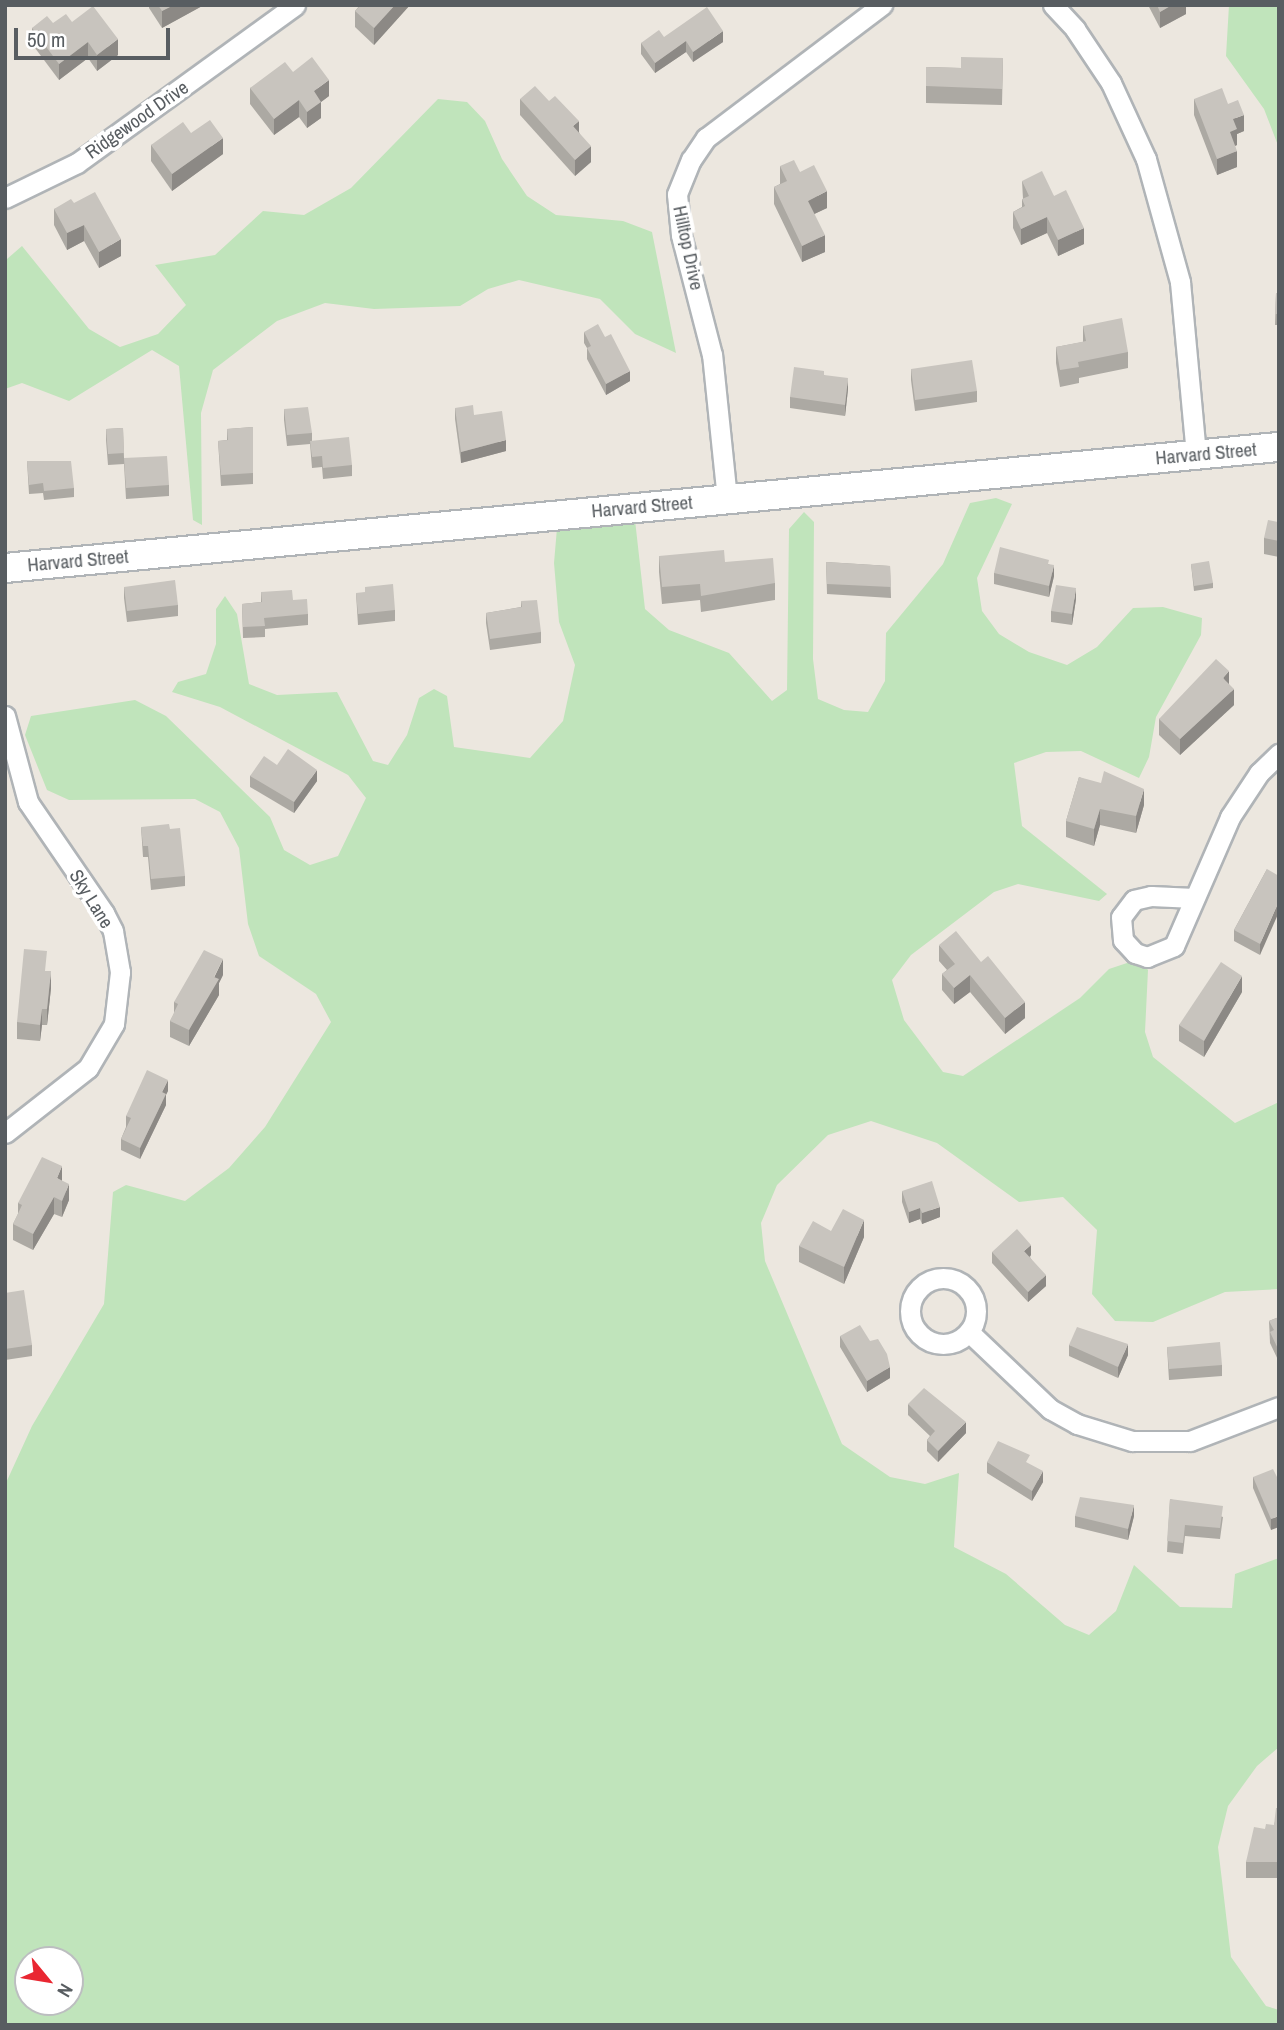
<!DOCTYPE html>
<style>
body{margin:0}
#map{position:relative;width:1284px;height:2030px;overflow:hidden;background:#ece7df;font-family:"Archivo Narrow",sans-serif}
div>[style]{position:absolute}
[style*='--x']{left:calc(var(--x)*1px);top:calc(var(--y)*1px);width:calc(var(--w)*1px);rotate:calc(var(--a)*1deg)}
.green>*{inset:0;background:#c0e4bb}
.roads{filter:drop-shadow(2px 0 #b0b4b7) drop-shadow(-2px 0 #b0b4b7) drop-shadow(0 2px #b0b4b7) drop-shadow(0 -2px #b0b4b7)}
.minor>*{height:19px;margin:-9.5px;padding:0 9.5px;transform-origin:9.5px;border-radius:9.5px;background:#fff}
.minor>.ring{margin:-9.5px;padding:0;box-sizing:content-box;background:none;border:19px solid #fff;border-radius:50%}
.secondary>*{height:28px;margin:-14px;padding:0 14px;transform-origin:14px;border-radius:14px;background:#fff}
.wall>*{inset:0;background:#aca9a3}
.shaded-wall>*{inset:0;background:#8c8985}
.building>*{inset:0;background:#c8c4be}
span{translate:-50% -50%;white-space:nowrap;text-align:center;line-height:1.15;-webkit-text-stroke:7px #fff;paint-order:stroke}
.street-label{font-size:19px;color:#585d61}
.frame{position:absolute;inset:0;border:7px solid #585d61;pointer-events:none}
.north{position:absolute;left:14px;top:1946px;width:70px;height:70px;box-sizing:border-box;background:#fff;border:2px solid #bcbec0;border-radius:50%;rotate:120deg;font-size:19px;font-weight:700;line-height:28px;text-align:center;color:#585d61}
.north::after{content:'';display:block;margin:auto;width:24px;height:32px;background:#e92732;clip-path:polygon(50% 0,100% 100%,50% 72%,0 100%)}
.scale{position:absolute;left:14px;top:28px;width:156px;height:32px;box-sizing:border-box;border:4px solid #585d61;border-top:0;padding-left:9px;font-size:21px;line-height:24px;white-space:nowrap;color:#585d61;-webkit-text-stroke:5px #fff;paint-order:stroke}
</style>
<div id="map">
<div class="green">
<div style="clip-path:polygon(1229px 5px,1279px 5px,1279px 148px,1264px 109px,1226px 56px)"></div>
<div style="clip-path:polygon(438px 99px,467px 102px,485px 121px,502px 159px,527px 196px,556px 215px,623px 221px,652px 232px,676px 353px,635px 334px,600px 299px,519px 280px,488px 289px,460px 306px,374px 309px,325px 303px,277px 321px,213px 370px,201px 413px,202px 525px,193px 520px,179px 366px,152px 350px,69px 401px,22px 383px,5px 389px,7px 259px,22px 246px,89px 329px,120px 347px,158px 334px,186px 305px,155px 265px,215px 255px,263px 211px,304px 215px,351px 188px)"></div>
<div style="clip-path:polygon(evenodd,996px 498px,1012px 504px,977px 578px,982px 611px,999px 634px,1029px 652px,1067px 665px,1097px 647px,1133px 608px,1163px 607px,1202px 618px,1201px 635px,1156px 717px,1149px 757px,1139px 778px,1081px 751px,1046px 752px,1014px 763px,1022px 826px,1107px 894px,1099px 901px,1018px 884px,994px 892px,911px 955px,892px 980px,904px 1020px,943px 1072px,963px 1076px,1080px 998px,1109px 969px,1139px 959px,1148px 970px,1145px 1032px,1153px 1057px,1235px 1123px,1279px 1102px,1279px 1289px,1225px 1292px,1153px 1322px,1115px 1321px,1092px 1294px,1097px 1230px,1063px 1197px,1019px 1202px,937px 1143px,871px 1121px,828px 1135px,777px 1185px,761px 1223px,765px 1261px,842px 1444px,890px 1477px,925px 1484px,959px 1473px,954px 1547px,1006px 1574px,1065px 1625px,1089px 1635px,1116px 1611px,1134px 1565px,1180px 1607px,1232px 1608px,1235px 1574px,1279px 1558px,1279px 1747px,1257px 1766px,1228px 1806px,1218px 1847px,1231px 1957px,1266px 2006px,1279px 2010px,1279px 2025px,5px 2025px,5px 1485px,32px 1426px,104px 1304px,113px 1192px,126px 1185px,185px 1201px,229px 1168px,265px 1127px,331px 1022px,316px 994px,259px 956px,248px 924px,239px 848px,220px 812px,195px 799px,69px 800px,47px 790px,25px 735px,31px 716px,135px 700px,166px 716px,270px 817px,284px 850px,310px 865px,338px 856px,366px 798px,348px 775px,220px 707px,172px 692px,178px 682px,206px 674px,216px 644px,216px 609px,225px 596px,237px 614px,249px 684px,277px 695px,337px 692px,373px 761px,388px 765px,407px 735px,419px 698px,434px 689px,447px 696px,454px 747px,530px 758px,563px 721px,575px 665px,559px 622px,554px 563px,557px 528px,635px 520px,645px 609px,669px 630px,729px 653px,772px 701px,787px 690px,789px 529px,804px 512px,814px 522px,813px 659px,818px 699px,844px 710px,868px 712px,885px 681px,886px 633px,943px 564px,970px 503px,996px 498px,28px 1960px,70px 1960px,70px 2002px,28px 2002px,28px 1960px)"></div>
</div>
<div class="roads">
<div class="minor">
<div style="--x:1053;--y:5;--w:33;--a:47"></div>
<div style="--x:1075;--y:29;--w:65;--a:56.3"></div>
<div style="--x:1111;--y:83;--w:84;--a:65.3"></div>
<div style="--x:1146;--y:159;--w:128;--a:74.5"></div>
<div style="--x:1180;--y:282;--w:174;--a:84.7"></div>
<div style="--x:5;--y:198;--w:80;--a:-25.9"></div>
<div style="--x:77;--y:163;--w:269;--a:-35.9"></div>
<div style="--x:727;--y:499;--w:145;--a:-95.9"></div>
<div style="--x:712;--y:355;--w:124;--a:-104.5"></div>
<div style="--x:681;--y:235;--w:41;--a:-95.6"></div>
<div style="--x:677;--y:194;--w:37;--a:-68"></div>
<div style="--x:691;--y:160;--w:27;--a:-56"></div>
<div style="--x:706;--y:138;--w:221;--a:-37.1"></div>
<div style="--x:5;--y:716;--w:89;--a:75"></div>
<div style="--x:28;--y:802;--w:135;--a:55.6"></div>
<div style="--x:104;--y:913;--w:20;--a:63"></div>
<div style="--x:113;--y:931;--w:42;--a:80.3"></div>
<div style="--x:120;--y:972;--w:52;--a:96.6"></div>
<div style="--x:114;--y:1024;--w:51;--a:120.6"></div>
<div style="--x:88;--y:1068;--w:105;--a:141.9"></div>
<div style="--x:1194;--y:898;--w:43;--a:-177.3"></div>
<div style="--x:1151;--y:896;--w:17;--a:167"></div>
<div style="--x:1134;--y:900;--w:21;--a:127"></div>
<div style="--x:1121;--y:917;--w:23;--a:85"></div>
<div style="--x:1123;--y:940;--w:18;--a:47"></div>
<div style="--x:1135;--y:953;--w:13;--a:18"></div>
<div style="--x:1147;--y:957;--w:29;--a:-22"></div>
<div style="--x:1174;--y:946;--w:141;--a:-66.5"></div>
<div style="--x:1230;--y:817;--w:53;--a:-56.6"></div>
<div style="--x:1259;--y:773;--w:28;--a:-44"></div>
<div class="ring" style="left:910px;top:1278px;width:47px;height:47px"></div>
<div style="--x:969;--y:1332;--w:112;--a:43.5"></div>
<div style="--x:1050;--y:1409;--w:31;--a:29"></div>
<div style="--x:1077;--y:1424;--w:58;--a:17.2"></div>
<div style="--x:1132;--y:1441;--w:58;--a:0"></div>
<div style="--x:1190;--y:1441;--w:95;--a:-20.9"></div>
</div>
<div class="secondary">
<div style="--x:5;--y:568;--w:1280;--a:-5.43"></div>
</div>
</div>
<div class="wall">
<div style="clip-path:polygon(149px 5px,204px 5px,162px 28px,149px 8px)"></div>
<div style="clip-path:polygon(360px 5px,410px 5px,374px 45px,355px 27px,355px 11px)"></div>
<div style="clip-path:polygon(1148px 5px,1186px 5px,1186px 14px,1160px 28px)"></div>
<div style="clip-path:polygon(72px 22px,118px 55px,97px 71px,88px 58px,59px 80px,32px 44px,32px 28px,53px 23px)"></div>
<div style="clip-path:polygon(664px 37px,723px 42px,693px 62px,686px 52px,655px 73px,641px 54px,641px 43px)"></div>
<div style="clip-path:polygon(1003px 58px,1002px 105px,926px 103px,926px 67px,961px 68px)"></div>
<div style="clip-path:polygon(293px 72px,329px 96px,321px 102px,321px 118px,307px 128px,299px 117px,274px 135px,250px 104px,250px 88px)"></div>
<div style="clip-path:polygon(520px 99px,549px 101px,579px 132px,591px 162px,575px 176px,520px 115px)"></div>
<div style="clip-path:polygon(1194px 99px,1228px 104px,1244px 131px,1237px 134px,1237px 145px,1235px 146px,1237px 167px,1217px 175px,1194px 115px)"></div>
<div style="clip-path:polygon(191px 133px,223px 154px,172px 191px,151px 161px,151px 145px)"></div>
<div style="clip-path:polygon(780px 166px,800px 172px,827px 208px,814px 214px,825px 252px,802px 262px,774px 204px,774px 187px,780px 184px)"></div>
<div style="clip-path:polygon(1022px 181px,1054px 196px,1084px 244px,1058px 256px,1047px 233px,1021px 245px,1013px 228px,1013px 212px,1022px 207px,1022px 199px,1023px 199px)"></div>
<div style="clip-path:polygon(74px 203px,121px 256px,99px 268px,84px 241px,67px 250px,54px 225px,54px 209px)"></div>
<div style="clip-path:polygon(1276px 293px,1279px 293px,1279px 325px,1275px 325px)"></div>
<div style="clip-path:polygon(1083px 326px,1128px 352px,1128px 368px,1079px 378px,1079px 383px,1060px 387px,1056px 363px,1056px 347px,1083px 342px)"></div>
<div style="clip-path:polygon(584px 332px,605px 337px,630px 381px,606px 395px,587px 359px,587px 348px,584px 343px)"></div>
<div style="clip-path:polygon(911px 369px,977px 391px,977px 402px,915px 411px,911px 380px)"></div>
<div style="clip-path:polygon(824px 375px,848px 389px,845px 416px,790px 408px,790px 397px)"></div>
<div style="clip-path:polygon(455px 408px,474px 415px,506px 451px,461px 463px,455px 419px)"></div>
<div style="clip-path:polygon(284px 409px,312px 433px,312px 441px,352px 465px,352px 476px,323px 479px,322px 467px,312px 468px,310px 444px,287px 446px,284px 420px)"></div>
<div style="clip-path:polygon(253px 427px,253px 484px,221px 486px,218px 441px,227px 440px,227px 429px)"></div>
<div style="clip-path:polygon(123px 428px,124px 458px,169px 485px,169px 496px,126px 499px,124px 464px,108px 465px,106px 440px,106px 429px)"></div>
<div style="clip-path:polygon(27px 461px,74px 488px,74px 497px,44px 500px,43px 493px,29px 494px)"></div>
<div style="clip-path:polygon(1279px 519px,1279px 557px,1264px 554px,1264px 538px,1278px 522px)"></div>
<div style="clip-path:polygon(659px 556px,725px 562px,775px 583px,775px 600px,701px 612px,700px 600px,662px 604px,659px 572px)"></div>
<div style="clip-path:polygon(826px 562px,890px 566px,891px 598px,827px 594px)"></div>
<div style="clip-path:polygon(1049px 564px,1054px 576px,1049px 597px,994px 584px,994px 573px)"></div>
<div style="clip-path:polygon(1191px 564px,1213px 583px,1213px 588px,1194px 591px)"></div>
<div style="clip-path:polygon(124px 587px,178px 605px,178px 616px,127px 622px,124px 598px)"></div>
<div style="clip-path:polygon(261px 592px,293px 600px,308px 614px,308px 625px,265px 629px,265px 637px,243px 638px,242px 604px,261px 602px)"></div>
<div style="clip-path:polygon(356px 593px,395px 610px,395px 621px,358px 625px)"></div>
<div style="clip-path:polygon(1076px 599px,1072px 625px,1051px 622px,1051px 611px)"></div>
<div style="clip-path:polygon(521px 601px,541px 632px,541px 643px,490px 650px,486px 623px,486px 613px,521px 607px)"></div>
<div style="clip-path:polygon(1229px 684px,1234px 705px,1180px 755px,1159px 735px,1159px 719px)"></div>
<div style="clip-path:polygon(277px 765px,317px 781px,294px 813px,250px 787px,250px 776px)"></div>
<div style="clip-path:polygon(1079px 777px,1144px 805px,1136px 833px,1100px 825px,1094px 846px,1066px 837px,1066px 821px)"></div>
<div style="clip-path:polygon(141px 827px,185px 876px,185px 886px,151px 890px,148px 857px,143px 857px)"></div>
<div style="clip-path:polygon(1267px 869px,1260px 955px,1234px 941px,1234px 930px)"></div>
<div style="clip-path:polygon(939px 945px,1025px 1018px,1005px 1034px,970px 992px,954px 1004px,942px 990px,942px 974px,947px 970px,939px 961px)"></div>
<div style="clip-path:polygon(47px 971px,51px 988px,47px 1025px,42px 1025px,40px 1041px,17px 1039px,17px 1022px)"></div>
<div style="clip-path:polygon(223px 975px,219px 983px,219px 995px,189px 1046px,170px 1037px,170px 1021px,174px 1014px,174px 1002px)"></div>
<div style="clip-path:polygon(1242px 992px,1204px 1057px,1179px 1041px,1179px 1025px)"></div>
<div style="clip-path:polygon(168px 1091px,166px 1094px,166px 1105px,140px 1159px,121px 1150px,121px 1139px,126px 1127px,126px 1116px)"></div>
<div style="clip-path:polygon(62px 1181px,69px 1200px,62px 1217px,54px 1214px,33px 1250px,13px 1240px,13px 1224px,18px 1214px,18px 1203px)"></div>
<div style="clip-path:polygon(902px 1191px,940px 1217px,922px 1224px,920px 1219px,909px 1223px,902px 1202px)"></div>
<div style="clip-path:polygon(831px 1231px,864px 1237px,844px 1284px,799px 1262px,799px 1246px)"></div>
<div style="clip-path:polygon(992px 1252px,1031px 1255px,1030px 1257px,1046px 1286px,1028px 1302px,992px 1263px)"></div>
<div style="clip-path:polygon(5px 1293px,32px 1345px,32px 1356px,5px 1360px)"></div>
<div style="clip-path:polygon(1279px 1317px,1279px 1362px,1270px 1343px,1269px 1321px)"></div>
<div style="clip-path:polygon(840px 1336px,870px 1341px,890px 1378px,867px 1392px,840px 1347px)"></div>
<div style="clip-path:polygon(1069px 1345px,1128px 1355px,1118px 1378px,1069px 1356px)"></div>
<div style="clip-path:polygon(1167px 1347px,1222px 1365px,1222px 1376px,1169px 1380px)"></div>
<div style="clip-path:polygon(908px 1404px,966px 1433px,938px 1462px,927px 1451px,927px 1440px,930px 1436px,908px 1415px)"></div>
<div style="clip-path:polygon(987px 1462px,1043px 1482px,1032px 1501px,987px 1473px)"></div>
<div style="clip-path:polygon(1253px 1477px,1279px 1481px,1271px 1530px,1253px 1488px)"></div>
<div style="clip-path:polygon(1170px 1499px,1223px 1517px,1220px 1539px,1185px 1536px,1183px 1554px,1167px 1552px)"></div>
<div style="clip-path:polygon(1075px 1516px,1134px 1516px,1128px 1540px,1075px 1527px)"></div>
<div style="clip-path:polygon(1279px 1808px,1279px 1878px,1246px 1878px,1246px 1862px,1265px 1829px,1274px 1825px)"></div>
</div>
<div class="shaded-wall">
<div style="clip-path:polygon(174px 5px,204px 5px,162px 28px,162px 11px)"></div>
<div style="clip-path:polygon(395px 5px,410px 5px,374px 45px,374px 28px)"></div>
<div style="clip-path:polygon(1172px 5px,1186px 5px,1186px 14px,1160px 28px,1160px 12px)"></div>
<div style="clip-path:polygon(723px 31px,723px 42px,693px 62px,693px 52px)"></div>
<div style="clip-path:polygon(118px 39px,118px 55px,97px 71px,97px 55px)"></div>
<div style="clip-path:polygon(686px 41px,686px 52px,655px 73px,655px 63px)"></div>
<div style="clip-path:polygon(88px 42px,88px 58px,59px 80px,59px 64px)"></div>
<div style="clip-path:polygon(329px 80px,329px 96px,321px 102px,321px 118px,307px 128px,307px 112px,314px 91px)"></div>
<div style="clip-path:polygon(299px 100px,299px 117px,274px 135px,274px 119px)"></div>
<div style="clip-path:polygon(1244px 115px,1244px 131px,1237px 134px,1237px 145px,1230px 148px,1230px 132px,1233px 119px)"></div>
<div style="clip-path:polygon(579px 121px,579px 138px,573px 126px)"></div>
<div style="clip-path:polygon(223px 138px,223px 154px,172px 191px,172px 174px)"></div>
<div style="clip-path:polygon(591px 146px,591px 162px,575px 176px,575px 160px)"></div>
<div style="clip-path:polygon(1237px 151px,1237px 167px,1217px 175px,1217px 159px)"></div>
<div style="clip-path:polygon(827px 191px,827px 208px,808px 217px,808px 201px)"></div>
<div style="clip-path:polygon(1047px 217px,1047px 233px,1021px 245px,1021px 229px)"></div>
<div style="clip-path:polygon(84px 225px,84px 241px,67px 250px,67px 233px)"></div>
<div style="clip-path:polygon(1084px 228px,1084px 244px,1058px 256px,1058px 240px)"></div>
<div style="clip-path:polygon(825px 235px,825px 252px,802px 262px,802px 246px)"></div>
<div style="clip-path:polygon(121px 239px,121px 256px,99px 268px,99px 252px)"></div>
<div style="clip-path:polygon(630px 371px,630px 381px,606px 395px,606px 384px)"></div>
<div style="clip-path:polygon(848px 378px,848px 389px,845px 416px,845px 405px)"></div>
<div style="clip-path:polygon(506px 440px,506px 451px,461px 463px,461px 452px)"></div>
<div style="clip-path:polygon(1054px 565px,1054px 576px,1049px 597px,1049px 586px)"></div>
<div style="clip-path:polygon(1076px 588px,1076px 599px,1072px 625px,1072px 614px)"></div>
<div style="clip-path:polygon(1229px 671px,1229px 687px,1223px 678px)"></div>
<div style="clip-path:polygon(1234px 689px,1234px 705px,1180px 755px,1180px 739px)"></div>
<div style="clip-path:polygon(317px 770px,317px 781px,294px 813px,294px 802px)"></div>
<div style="clip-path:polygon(1144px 789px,1144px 805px,1136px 833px,1136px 816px)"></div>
<div style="clip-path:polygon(1100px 809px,1100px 825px,1094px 846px,1094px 829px)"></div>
<div style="clip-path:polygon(1279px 901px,1279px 912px,1260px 955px,1260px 944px)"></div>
<div style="clip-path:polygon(223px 959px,223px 975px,219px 983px,219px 995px,189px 1046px,189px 1030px)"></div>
<div style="clip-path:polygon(51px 971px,51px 988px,47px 1025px,47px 1009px)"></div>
<div style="clip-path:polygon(970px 975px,970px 992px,954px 1004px,954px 988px)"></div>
<div style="clip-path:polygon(1242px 976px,1242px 992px,1204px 1057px,1204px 1041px)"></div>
<div style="clip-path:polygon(1025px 1002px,1025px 1018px,1005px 1034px,1005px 1018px)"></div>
<div style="clip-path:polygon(42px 1009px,42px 1025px,40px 1041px,40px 1025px)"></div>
<div style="clip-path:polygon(168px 1080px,168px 1091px,162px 1103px,162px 1092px)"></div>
<div style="clip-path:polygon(166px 1094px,166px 1105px,140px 1159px,140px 1148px)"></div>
<div style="clip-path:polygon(62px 1166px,62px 1182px,57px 1178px)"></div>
<div style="clip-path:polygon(69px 1184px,69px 1200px,62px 1217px,62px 1201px)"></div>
<div style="clip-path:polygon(54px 1197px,54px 1214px,33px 1250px,33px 1234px)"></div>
<div style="clip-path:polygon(940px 1207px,940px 1217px,922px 1224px,922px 1213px)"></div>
<div style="clip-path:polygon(920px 1208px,920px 1219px,909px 1223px,909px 1212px)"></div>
<div style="clip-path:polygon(864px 1220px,864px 1237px,844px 1284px,844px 1267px)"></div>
<div style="clip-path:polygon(1031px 1245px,1031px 1255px,1024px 1262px,1024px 1251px)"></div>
<div style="clip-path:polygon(1046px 1275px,1046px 1286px,1028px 1302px,1028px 1292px)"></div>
<div style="clip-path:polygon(1128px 1344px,1128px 1355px,1118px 1378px,1118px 1367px)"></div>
<div style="clip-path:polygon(890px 1367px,890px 1378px,867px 1392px,867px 1381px)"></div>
<div style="clip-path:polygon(966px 1422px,966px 1433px,938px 1462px,938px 1451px)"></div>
<div style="clip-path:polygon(1043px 1471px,1043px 1482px,1032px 1501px,1032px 1491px)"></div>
<div style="clip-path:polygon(1134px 1505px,1134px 1516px,1128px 1540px,1128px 1529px)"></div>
<div style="clip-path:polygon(1279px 1516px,1279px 1527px,1271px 1530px,1271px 1519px)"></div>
</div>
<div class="building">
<div style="clip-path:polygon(158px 5px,174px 5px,162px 11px)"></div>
<div style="clip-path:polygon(361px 5px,395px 5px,374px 28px,355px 11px)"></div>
<div style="clip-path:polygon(1157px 5px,1172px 5px,1160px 12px)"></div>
<div style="clip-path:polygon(93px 6px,118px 39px,97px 55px,88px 42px,59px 64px,32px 28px,47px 16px,53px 23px,66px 14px,72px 22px)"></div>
<div style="clip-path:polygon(707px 7px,723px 31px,693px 52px,686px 41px,655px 63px,641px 43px,659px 30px,664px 37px)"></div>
<div style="clip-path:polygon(312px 57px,329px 80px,314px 91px,321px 102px,307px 112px,299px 100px,274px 119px,250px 88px,285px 62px,293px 72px)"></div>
<div style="clip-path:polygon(961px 57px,1003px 58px,1002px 89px,926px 86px,926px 67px,961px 68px)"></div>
<div style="clip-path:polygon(535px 86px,549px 101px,555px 96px,579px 121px,573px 126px,591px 146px,575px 160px,520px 99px)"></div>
<div style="clip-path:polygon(1222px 88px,1228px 104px,1238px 100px,1244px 115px,1233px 119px,1237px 129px,1230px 132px,1237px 151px,1217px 159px,1194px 99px)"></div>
<div style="clip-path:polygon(210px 120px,223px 138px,172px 174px,151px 145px,183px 122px,191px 133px)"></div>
<div style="clip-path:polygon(794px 160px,800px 172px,814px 165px,827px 191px,808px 201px,825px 235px,802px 246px,774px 187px,787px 181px,780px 166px)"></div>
<div style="clip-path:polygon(1042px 171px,1054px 196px,1066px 190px,1084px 228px,1058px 240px,1047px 217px,1021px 229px,1013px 212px,1025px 206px,1022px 199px,1029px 196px,1022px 181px)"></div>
<div style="clip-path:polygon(95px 192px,121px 239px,99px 252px,84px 225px,67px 233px,54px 209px,71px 199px,74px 203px)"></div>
<div style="clip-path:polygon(1276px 293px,1279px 293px,1279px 314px,1275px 314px)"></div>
<div style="clip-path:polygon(1122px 318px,1128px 352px,1078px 362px,1079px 367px,1060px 370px,1056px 347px,1086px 341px,1083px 326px)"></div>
<div style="clip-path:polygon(598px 324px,605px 337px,611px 334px,630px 371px,606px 384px,587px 348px,591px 346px,584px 332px)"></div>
<div style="clip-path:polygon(972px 360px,977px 391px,915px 400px,911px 369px)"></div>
<div style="clip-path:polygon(794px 367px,824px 371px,824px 375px,848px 378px,845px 405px,790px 397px)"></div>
<div style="clip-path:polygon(473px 405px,474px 415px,502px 411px,506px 440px,461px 452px,455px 408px)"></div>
<div style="clip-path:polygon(308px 407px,312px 433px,287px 435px,284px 409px)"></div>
<div style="clip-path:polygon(253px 427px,253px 473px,221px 475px,218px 441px,228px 440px,227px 429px)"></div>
<div style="clip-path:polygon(123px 428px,124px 453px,108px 454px,106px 429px)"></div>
<div style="clip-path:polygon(349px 437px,352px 465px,323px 468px,322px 456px,312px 457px,310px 441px)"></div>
<div style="clip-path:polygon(167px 456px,169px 485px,126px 488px,124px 458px)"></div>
<div style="clip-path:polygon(27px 461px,71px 461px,74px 488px,44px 491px,43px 483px,29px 485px)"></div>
<div style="clip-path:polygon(1279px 519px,1279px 541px,1264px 538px,1268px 520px,1278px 522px)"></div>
<div style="clip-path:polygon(1000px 547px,1049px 560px,1048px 564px,1054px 565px,1049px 586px,994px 573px)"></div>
<div style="clip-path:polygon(724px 550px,725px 562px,773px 558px,775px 583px,701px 596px,700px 584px,662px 587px,659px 556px)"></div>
<div style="clip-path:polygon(1209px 561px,1213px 583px,1194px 586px,1191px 564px)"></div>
<div style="clip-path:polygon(826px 562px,890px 566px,891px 587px,827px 584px)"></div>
<div style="clip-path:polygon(175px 580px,178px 605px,127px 611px,124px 587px)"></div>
<div style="clip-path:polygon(393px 584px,395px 610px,358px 614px,356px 593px,365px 592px,365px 587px)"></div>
<div style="clip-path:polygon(1056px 585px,1076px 588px,1072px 614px,1051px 611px)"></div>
<div style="clip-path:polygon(292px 590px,293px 600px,307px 599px,308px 614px,264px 618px,265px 626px,243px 627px,242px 604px,262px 602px,261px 592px)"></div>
<div style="clip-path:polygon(537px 600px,541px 632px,490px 639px,486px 613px,522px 607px,521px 601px)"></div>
<div style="clip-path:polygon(1216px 659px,1229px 671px,1223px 678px,1234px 689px,1180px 739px,1159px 719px)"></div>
<div style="clip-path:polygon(288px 749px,317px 770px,294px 802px,250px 776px,264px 756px,277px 765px)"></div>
<div style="clip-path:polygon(1104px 771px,1144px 789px,1136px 816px,1100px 809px,1094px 829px,1066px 821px,1079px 777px,1101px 783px)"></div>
<div style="clip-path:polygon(169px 824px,170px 829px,180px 828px,185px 876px,151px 879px,148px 846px,143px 846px,141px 827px)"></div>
<div style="clip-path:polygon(1267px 869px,1279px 876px,1279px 901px,1260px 944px,1234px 930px)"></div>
<div style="clip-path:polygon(956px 931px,981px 962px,988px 956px,1025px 1002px,1005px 1018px,970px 975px,954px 988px,942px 974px,955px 964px,939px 945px)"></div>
<div style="clip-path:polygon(24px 949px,47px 951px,45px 971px,51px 971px,47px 1009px,42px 1009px,40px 1025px,17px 1022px)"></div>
<div style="clip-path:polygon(204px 950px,223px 959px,214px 977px,219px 979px,189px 1030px,170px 1021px,178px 1004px,174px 1002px)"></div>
<div style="clip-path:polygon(1221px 962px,1242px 976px,1204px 1041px,1179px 1025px)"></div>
<div style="clip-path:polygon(147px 1070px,168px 1080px,162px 1092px,166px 1094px,140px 1148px,121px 1139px,131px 1118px,126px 1116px)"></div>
<div style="clip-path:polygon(42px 1157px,62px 1166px,57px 1178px,69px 1184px,62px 1201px,54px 1197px,33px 1234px,13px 1224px,22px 1205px,18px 1203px)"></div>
<div style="clip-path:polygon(932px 1181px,940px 1207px,922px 1213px,920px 1208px,909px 1212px,902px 1191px)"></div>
<div style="clip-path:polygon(843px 1209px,864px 1220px,844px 1267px,799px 1246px,813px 1221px,831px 1231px)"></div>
<div style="clip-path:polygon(1017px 1229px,1031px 1245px,1024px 1251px,1046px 1275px,1028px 1292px,992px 1252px)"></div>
<div style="clip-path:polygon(24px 1290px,32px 1345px,5px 1349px,5px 1293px)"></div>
<div style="clip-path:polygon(1279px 1317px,1279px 1351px,1270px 1332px,1274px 1330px,1269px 1321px)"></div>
<div style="clip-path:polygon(860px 1325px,870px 1341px,878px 1339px,887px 1354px,890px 1367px,867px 1381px,840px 1336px)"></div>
<div style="clip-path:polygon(1077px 1327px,1128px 1344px,1118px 1367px,1069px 1345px)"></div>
<div style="clip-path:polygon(1220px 1342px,1222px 1365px,1169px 1369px,1167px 1347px)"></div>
<div style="clip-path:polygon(924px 1388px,966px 1422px,938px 1451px,927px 1440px,935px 1431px,908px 1404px)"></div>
<div style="clip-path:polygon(998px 1441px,1030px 1455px,1026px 1462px,1043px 1471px,1032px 1491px,987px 1462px)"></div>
<div style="clip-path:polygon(1273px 1469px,1279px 1481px,1279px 1516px,1271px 1519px,1253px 1477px)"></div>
<div style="clip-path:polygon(1080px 1497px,1134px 1505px,1128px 1529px,1075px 1516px)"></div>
<div style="clip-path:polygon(1170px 1499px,1223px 1506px,1220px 1528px,1185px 1525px,1183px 1543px,1167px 1541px)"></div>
<div style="clip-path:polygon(1276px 1808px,1279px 1808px,1279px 1862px,1246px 1862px,1254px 1827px,1265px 1829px,1266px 1824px,1274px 1825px)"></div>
</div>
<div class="street-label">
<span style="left:137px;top:120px;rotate:-35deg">Ridgewood Drive</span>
<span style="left:688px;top:248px;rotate:78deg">Hilltop Drive</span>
<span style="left:1206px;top:454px;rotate:-5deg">Harvard Street</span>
<span style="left:642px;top:507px;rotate:-5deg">Harvard Street</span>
<span style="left:78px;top:561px;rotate:-5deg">Harvard Street</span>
<span style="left:91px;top:899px;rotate:58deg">Sky Lane</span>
</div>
<div class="frame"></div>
<div class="north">N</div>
<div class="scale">50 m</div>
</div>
